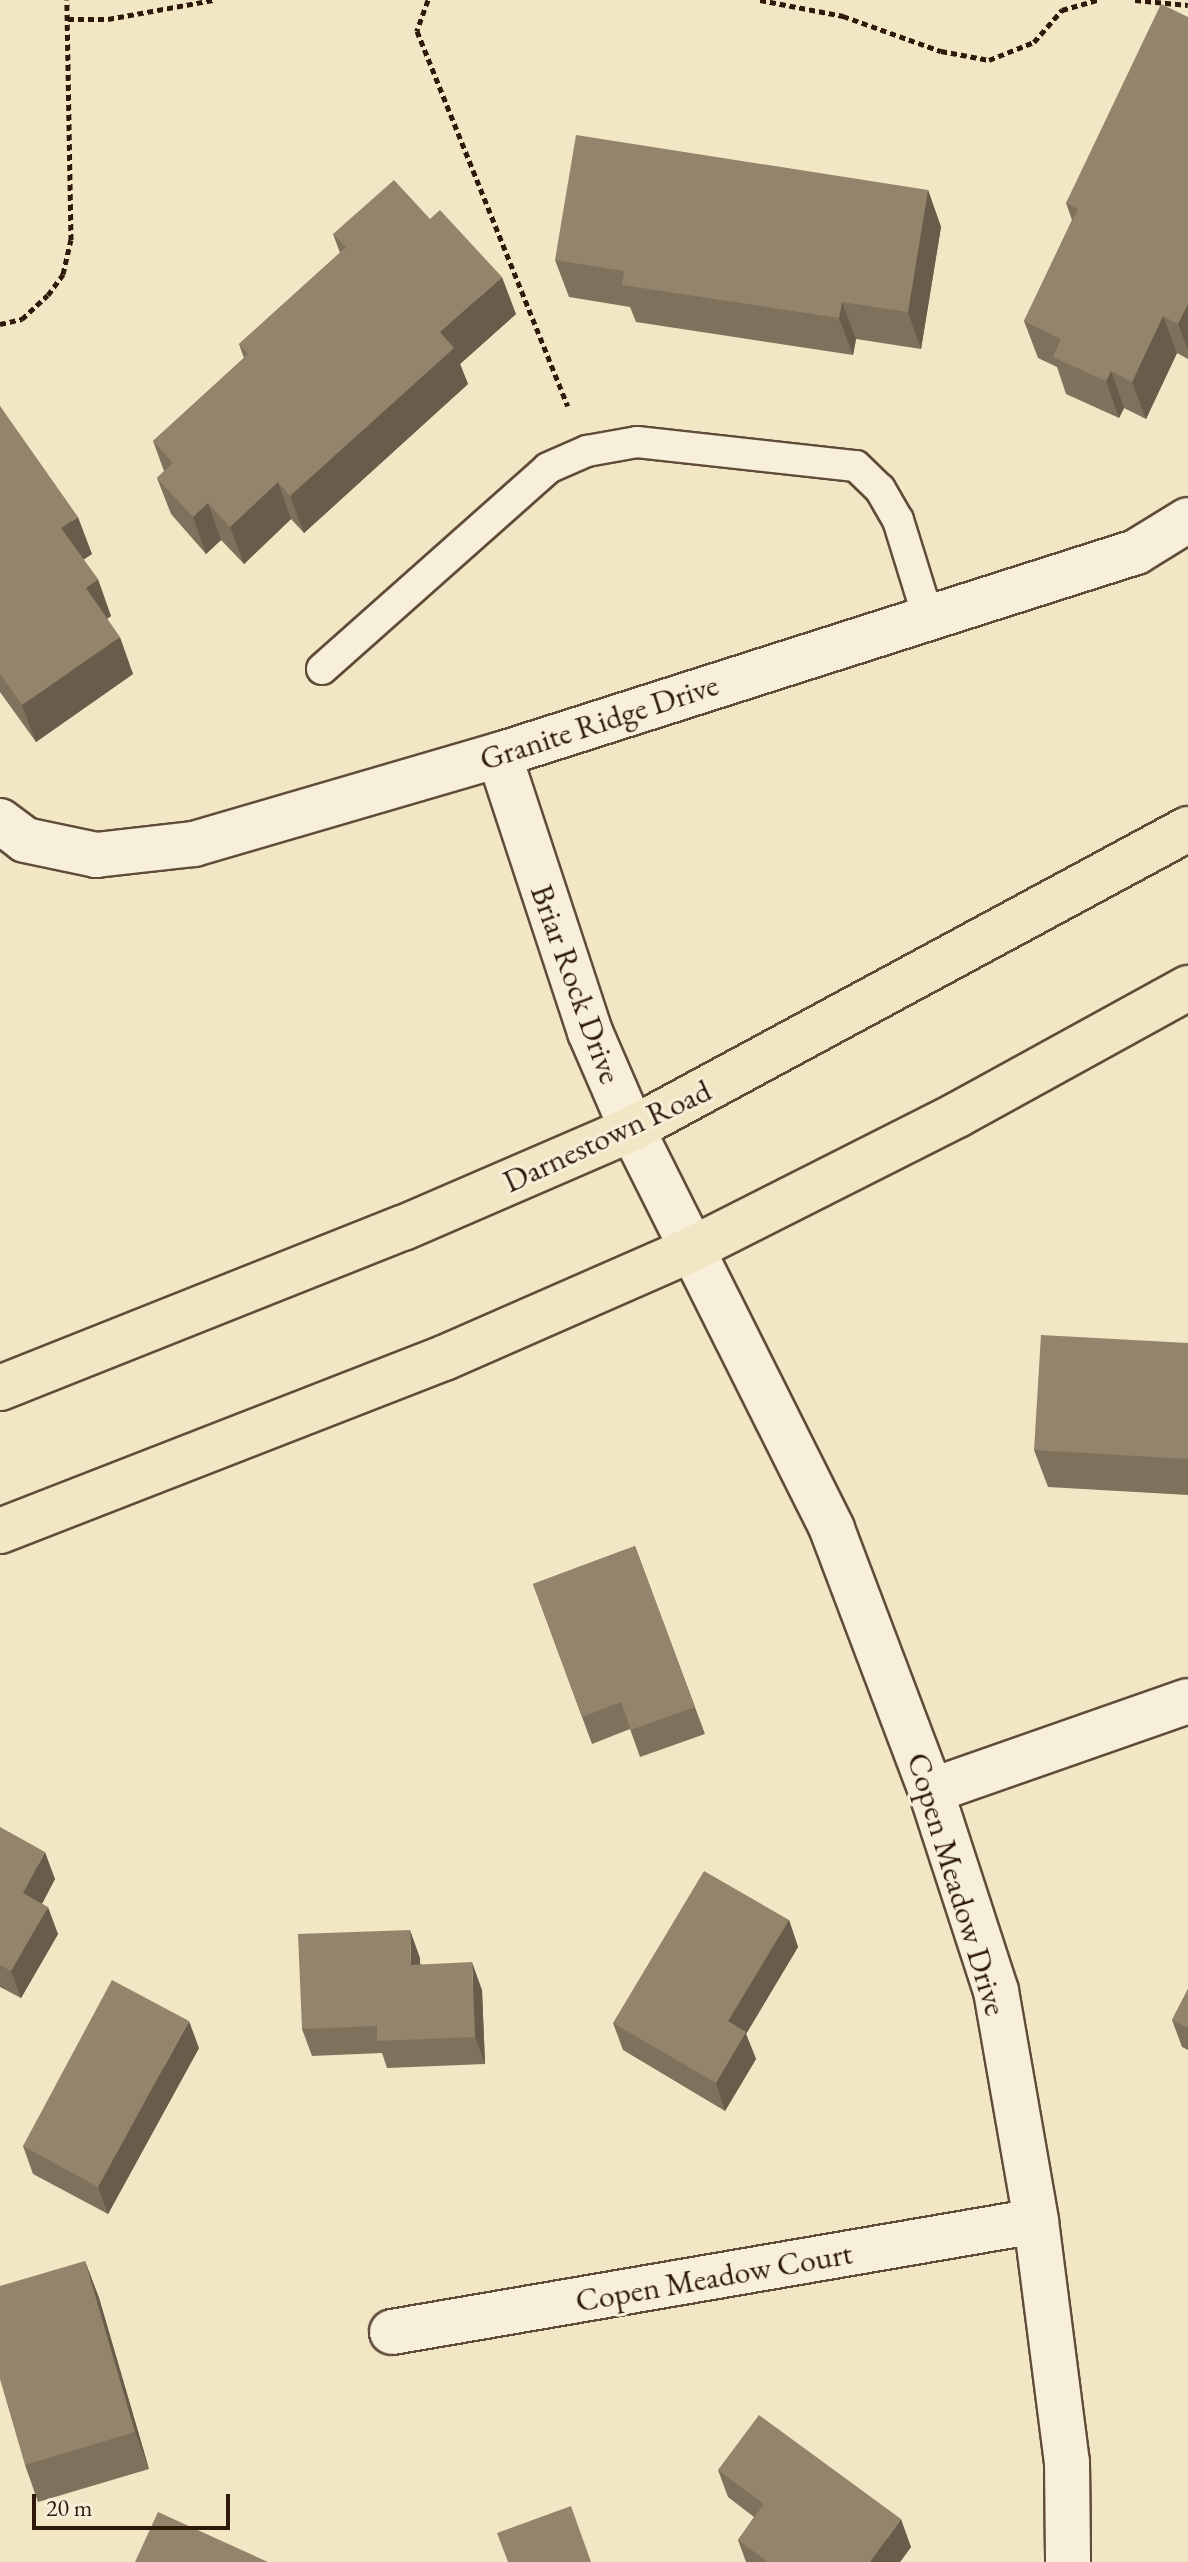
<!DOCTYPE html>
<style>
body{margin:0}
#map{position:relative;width:1188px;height:2562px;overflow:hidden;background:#f2e7c4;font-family:"EB Garamond",serif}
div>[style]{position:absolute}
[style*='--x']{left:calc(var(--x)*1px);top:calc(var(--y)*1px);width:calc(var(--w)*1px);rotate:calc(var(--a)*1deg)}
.path>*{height:5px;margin-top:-2.5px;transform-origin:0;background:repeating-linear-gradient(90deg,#2f190b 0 6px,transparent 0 10px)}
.roads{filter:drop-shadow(2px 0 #604c39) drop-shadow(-2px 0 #604c39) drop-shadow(0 2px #604c39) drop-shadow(0 -2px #604c39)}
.lane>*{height:30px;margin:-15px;padding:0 15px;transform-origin:15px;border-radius:15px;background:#f7efd9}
.street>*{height:44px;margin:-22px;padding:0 22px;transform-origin:22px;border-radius:22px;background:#f7efd9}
.primary>*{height:44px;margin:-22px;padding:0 22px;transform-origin:22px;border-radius:22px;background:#f2e7c4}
.wall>*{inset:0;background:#7f725c}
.shaded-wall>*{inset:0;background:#685c4b}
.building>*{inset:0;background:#94846b}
span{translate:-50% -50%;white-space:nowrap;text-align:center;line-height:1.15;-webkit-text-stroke:6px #f7efd9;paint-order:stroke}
.street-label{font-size:32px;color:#2f190b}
.scale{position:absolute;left:32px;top:2494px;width:198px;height:36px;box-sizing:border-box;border:4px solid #2f190b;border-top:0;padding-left:10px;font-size:24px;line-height:28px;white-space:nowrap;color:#2f190b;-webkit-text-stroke:6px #f7efd9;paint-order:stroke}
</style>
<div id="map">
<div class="path">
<div style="--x:428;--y:0;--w:33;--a:110"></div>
<div style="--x:417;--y:31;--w:404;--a:68.1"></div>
<div style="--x:760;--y:0;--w:85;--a:10.9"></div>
<div style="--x:843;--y:16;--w:104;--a:19.7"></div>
<div style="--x:941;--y:51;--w:49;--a:10.6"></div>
<div style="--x:989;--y:60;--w:48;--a:-21.8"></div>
<div style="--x:1034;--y:42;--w:43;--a:-48.8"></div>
<div style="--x:1062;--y:10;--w:37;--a:-16"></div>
<div style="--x:1135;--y:0;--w:53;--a:5.4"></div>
<div style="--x:68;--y:19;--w:40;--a:0"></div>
<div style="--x:108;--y:19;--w:108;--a:-10.2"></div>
<div style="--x:0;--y:324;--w:23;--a:-13"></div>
<div style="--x:22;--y:319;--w:35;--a:-43"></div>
<div style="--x:48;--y:295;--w:26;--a:-54"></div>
<div style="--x:63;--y:274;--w:35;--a:-77"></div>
<div style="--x:71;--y:240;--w:240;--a:-91"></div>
</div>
<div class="roads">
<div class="lane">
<div style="--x:322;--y:669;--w:302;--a:-41.6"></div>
<div style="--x:548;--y:468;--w:43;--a:-23.6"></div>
<div style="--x:587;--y:451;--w:51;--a:-10.2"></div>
<div style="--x:637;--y:442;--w:220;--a:6.3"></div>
<div style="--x:856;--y:466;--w:33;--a:44"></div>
<div style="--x:880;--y:489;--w:36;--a:60"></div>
<div style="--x:898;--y:520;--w:102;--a:72.8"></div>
</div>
<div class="street">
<div style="--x:499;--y:755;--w:292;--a:71.8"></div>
<div style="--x:590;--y:1032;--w:106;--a:66.6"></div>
<div style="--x:632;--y:1129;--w:447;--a:63.4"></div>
<div style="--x:832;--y:1529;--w:280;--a:69.3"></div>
<div style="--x:931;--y:1791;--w:210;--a:72"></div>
<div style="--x:996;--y:1991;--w:233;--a:80.1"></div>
<div style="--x:1036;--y:2221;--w:243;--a:82.7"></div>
<div style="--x:1067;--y:2462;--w:100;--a:89.4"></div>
<div style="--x:0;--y:821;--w:31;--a:37"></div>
<div style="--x:25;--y:840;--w:73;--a:11.9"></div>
<div style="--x:96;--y:855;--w:99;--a:-6.4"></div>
<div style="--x:194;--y:844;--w:318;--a:-16.3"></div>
<div style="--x:499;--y:755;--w:669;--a:-17.68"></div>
<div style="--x:1136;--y:552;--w:61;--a:-31.6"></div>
<div style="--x:931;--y:1791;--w:272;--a:-19.3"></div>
<div style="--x:392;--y:2332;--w:653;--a:-9.78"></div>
</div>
<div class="primary">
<div style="--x:0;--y:1388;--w:434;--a:-21.7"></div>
<div style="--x:403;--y:1228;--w:249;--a:-23.4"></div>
<div style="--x:632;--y:1129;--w:632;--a:-28.35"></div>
<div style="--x:0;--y:1531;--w:477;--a:-21.3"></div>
<div style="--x:444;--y:1358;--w:271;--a:-23.7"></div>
<div style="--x:692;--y:1249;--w:297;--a:-26.8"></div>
<div style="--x:957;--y:1115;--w:264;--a:-28.8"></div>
</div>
</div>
<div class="wall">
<div style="clip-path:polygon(1188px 17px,1188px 359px,1177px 353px,1146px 419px,1124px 408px,1119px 418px,1066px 394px,1057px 367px,1038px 358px,1024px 321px,1072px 220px,1066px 203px)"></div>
<div style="clip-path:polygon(928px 190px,941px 227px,921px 349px,856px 339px,853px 355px,636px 322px,630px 307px,569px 297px,555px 260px)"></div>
<div style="clip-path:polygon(333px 234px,516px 314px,460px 364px,468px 384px,304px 533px,291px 519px,244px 564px,221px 540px,206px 554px,171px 514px,157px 478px,164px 471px,153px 441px,244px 358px,239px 344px,340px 253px)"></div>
<div style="clip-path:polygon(0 406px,92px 554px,83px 560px,111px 616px,107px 619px,133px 674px,36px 742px,0 692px)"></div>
<div style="clip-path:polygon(1188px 1343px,1188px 1495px,1048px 1487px,1034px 1450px)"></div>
<div style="clip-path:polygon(635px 1546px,705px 1734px,640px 1757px,630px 1729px,592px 1744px,533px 1584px)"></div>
<div style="clip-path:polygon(0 1827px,55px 1879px,42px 1904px,58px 1934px,21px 1998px,0 1987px)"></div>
<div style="clip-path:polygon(789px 1920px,798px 1947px,746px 2034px,756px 2059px,725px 2111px,623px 2050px,613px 2023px)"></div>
<div style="clip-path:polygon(420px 1958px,420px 1964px,482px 1990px,485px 2064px,387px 2068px,382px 2053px,312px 2056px,302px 2029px)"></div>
<div style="clip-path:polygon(1188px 1989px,1188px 2050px,1182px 2047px,1172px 2020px)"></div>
<div style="clip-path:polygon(199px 2048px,108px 2214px,33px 2174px,23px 2146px)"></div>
<div style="clip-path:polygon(85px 2261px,99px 2298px,149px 2469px,38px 2502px,25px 2465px)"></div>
<div style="clip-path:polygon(718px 2470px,911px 2547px,900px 2562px,746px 2562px,738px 2540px,754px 2517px,728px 2497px)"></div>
</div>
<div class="shaded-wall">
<div style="clip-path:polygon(928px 190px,941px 227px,921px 349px,908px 312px)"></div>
<div style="clip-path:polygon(502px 277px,516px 314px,460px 364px,468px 384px,304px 533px,290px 496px,440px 332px)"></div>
<div style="clip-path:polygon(842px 302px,856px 339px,853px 355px,839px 318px)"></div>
<div style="clip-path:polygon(1188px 304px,1188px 350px,1178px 324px)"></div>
<div style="clip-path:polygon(1163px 316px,1177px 353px,1146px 419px,1132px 382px)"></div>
<div style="clip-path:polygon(1111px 371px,1124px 408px,1119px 418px,1106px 381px)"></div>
<div style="clip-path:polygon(278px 482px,291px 519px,244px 564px,230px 527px)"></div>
<div style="clip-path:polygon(208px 503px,221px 540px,206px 554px,193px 517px)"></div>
<div style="clip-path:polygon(78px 517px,92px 554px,75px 565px,61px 528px)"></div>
<div style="clip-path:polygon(98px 579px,111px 616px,99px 624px,86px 588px)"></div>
<div style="clip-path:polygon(120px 637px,133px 674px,36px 742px,22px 705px)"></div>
<div style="clip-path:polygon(45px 1852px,55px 1879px,33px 1920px,23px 1893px)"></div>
<div style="clip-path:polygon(48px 1907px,58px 1934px,21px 1998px,11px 1971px)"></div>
<div style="clip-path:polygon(789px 1920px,798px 1947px,746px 2034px,756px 2059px,725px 2111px,716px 2083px,728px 2021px)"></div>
<div style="clip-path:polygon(410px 1930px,420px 1958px,421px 1992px,411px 1965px)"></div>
<div style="clip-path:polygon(472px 1962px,482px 1990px,485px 2064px,475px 2037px)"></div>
<div style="clip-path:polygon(189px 2021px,199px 2048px,108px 2214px,98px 2187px)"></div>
<div style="clip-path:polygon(85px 2261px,99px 2298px,149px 2469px,135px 2432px)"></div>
<div style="clip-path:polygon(901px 2519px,911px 2547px,900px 2562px,870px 2562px)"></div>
</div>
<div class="building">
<div style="clip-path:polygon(1161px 4px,1188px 17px,1188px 304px,1178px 324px,1163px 316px,1132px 382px,1111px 371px,1106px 381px,1053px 357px,1061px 339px,1024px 321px,1078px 209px,1066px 203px)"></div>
<div style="clip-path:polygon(576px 135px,928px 190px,908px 312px,842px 302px,839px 318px,622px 285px,624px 271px,555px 260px)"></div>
<div style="clip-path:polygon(394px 180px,430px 219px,440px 210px,502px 277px,440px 332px,454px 348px,290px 496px,278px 482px,230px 527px,208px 503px,193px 517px,157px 478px,173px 463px,153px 441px,248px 354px,239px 344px,346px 247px,333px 234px)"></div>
<div style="clip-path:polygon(0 406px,78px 517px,61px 528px,98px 579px,86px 588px,120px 637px,22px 705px,0 674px)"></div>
<div style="clip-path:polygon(1041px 1335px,1188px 1343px,1188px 1459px,1034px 1450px)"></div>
<div style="clip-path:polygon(635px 1546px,695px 1707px,631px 1730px,621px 1702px,582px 1717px,533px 1584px)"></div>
<div style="clip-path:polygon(0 1827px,45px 1852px,23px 1893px,48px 1907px,11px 1971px,0 1965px)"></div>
<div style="clip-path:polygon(704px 1871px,789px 1920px,728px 2021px,746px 2032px,716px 2083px,613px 2023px)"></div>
<div style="clip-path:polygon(410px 1930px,411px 1965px,472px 1962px,475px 2037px,377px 2041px,377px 2026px,302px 2029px,298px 1934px)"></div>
<div style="clip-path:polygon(112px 1980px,189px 2021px,98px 2187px,23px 2146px)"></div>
<div style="clip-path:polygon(1188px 1989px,1188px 2028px,1172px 2020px)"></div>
<div style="clip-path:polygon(85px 2261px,135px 2432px,25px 2465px,0 2379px,0 2286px)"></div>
<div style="clip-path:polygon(759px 2415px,901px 2519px,870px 2562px,768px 2562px,738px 2540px,764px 2504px,718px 2470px)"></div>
<div style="clip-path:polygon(571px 2506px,591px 2562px,508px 2562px,497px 2533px)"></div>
<div style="clip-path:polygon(158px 2512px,268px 2562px,135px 2562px)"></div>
</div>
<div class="street-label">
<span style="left:599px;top:722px;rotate:-18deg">Granite Ridge Drive</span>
<span style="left:576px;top:984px;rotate:70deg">Briar Rock Drive</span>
<span style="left:607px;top:1136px;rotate:-25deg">Darnestown Road</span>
<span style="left:957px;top:1884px;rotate:73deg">Copen Meadow Drive</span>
<span style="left:714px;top:2277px;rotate:-10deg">Copen Meadow Court</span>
</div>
<div class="scale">20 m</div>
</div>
